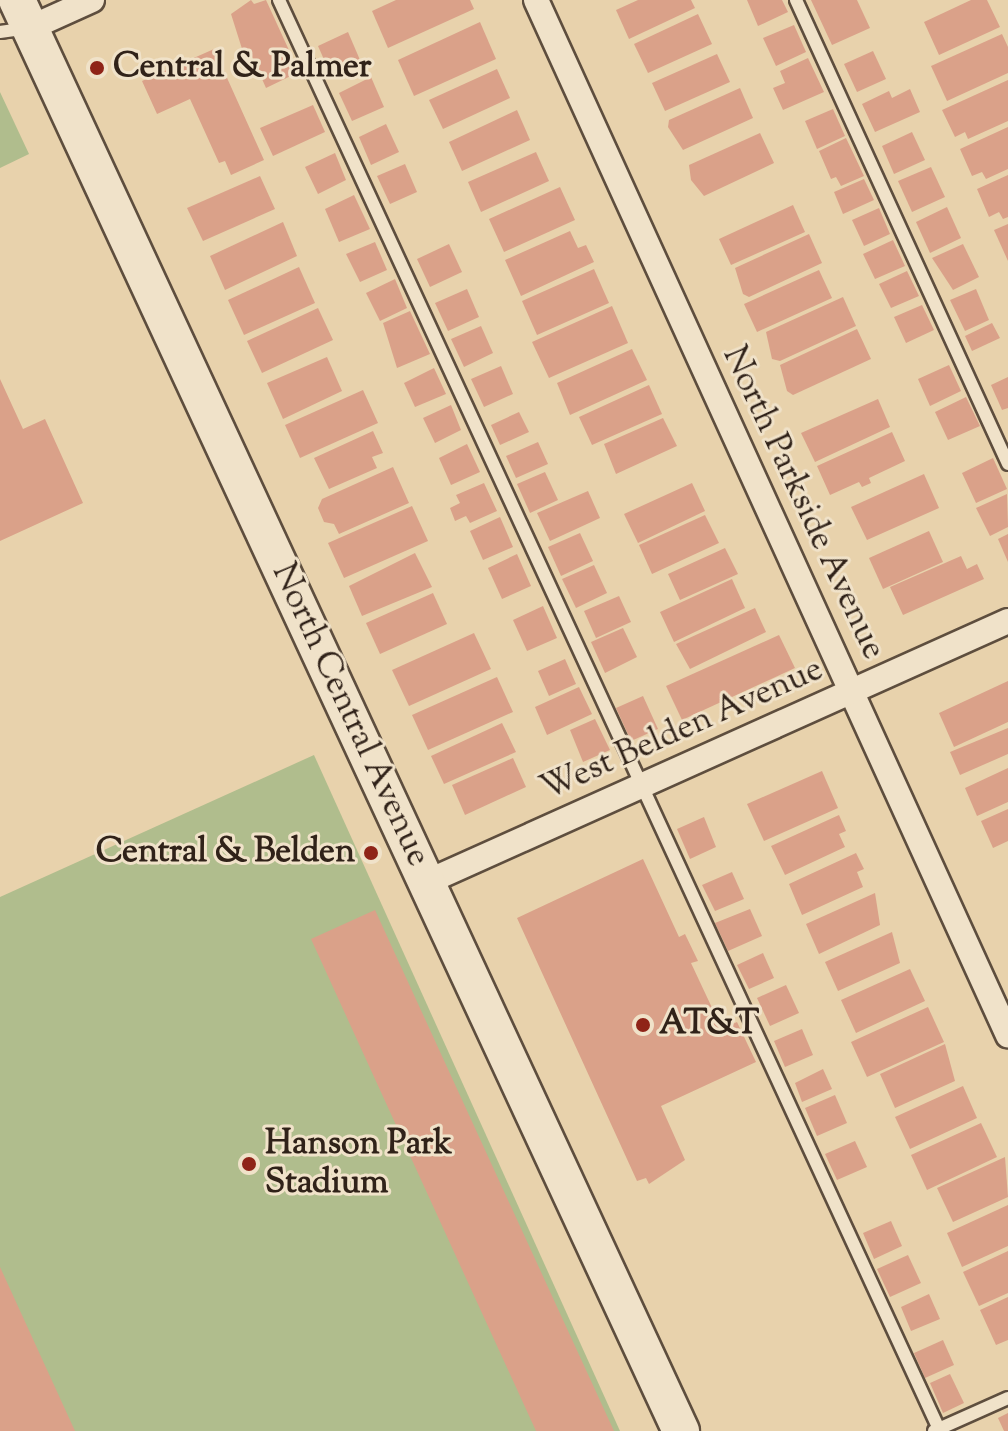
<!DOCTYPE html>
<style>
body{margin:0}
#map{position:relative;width:1008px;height:1431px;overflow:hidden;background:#e8d2ac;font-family:"Sorts Mill Goudy",serif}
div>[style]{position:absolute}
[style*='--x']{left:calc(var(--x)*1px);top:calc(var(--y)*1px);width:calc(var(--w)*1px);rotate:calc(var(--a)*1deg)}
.green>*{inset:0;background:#b0bd8d}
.building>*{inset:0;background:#daa189}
.roads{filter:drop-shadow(2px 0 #5e4e3e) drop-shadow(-2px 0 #5e4e3e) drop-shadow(0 2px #5e4e3e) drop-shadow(0 -2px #5e4e3e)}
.lane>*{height:12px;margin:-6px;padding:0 6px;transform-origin:6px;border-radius:6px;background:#f0e2c9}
.street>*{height:24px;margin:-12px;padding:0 12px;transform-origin:12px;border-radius:12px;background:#f0e2c9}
.secondary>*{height:36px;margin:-18px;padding:0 18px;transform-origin:18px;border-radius:18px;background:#f0e2c9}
.dots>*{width:22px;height:22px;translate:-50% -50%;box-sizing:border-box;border:4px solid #f0e2c9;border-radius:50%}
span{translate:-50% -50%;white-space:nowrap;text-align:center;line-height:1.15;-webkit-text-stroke:6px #f0e2c9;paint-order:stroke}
.poi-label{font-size:34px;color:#302219;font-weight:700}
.left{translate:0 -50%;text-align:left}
.right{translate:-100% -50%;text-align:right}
.street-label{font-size:34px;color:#302219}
</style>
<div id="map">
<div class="green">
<div style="clip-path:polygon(0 92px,29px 154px,0 168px)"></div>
<div style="clip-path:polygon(314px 755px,620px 1431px,0 1431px,0 897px)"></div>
</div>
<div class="building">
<div style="clip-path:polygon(251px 0,254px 4px,266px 0,299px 72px,266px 88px,251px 54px,243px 52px,231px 14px)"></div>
<div style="clip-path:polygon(396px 0,470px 0,474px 9px,388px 48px,372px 11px)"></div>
<div style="clip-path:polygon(638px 0,691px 0,695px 8px,629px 39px,616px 10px)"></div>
<div style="clip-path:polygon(747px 0,782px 0,788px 12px,758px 26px)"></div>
<div style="clip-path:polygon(811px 0,857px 0,870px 28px,832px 45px)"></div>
<div style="clip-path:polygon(971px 0,987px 0,1000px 27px,939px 55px,924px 22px)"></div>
<div style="clip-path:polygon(698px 14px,712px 44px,648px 73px,634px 44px)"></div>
<div style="clip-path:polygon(480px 22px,496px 59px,414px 96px,398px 60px)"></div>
<div style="clip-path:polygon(794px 25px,806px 52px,776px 66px,763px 38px)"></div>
<div style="clip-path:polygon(348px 32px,360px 60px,330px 73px,318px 46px)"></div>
<div style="clip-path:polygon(1002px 34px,1008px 47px,1008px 73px,947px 101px,931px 66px)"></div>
<div style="clip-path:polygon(214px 49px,264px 160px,231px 175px,225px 161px,219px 163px,190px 99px,157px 114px,142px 81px)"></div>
<div style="clip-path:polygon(873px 51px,886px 79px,857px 92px,844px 64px)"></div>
<div style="clip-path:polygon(717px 54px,730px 82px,665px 111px,652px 83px)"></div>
<div style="clip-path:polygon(808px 58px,824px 92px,783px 110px,773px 88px,785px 83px,780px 71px)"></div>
<div style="clip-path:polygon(497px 69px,510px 98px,443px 129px,429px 100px)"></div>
<div style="clip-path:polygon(371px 77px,384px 107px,352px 121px,339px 93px)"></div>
<div style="clip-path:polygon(1008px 80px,1008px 121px,968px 139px,965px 132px,955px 137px,942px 110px)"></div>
<div style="clip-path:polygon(740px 88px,753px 118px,683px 150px,668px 127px,669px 120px)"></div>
<div style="clip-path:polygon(910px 89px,920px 112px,875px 132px,862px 104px,889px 91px,892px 98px)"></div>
<div style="clip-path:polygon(313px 105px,325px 132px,273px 156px,260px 128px)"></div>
<div style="clip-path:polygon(833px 109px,845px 136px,817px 149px,805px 121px)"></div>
<div style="clip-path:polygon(517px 110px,530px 140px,462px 171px,449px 142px)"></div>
<div style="clip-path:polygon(386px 124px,399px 152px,371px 165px,359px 137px)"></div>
<div style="clip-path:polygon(1008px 127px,1008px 169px,986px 179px,982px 172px,972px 176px,960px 149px)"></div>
<div style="clip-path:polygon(912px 132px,925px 160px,894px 174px,882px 146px)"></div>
<div style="clip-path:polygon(760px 133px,774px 163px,704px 196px,691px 180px,689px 165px)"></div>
<div style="clip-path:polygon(846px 138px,864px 176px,841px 186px,836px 177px,831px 179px,819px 151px)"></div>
<div style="clip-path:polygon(536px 152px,549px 181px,481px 212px,468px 182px)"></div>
<div style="clip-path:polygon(335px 153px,346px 180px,318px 194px,305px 167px)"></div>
<div style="clip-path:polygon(405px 164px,417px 192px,390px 204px,377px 176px)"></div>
<div style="clip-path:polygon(931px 167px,945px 197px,912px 212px,898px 181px)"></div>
<div style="clip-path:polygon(1008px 175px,1008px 217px,1003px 219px,999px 212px,989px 217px,977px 189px)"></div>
<div style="clip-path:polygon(260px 176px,275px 209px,203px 241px,187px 208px)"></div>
<div style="clip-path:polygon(864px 179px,874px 200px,843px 214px,834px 192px)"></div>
<div style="clip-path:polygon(560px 187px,575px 220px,504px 252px,489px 219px)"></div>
<div style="clip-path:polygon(354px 195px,370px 229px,339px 242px,325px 209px)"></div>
<div style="clip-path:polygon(793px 205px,805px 232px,731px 265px,719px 239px)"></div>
<div style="clip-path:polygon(947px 207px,961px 238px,930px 253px,916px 222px)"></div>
<div style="clip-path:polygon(879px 208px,890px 234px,864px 246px,852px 220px)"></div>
<div style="clip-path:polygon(283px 222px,297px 256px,225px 290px,210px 256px)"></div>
<div style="clip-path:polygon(1008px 224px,1008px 261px,994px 230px)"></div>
<div style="clip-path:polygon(570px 231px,578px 248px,586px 245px,594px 262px,521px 296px,505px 260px)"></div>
<div style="clip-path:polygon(809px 234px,822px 263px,749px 297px,743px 294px,735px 268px)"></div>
<div style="clip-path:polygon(893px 240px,905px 266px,875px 279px,863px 254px)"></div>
<div style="clip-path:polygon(375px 242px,387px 270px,360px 282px,346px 254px)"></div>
<div style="clip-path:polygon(449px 244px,462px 272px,430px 287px,417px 259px)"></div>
<div style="clip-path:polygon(963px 244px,979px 277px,953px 290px,932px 258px)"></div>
<div style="clip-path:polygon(299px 267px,315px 303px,244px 335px,228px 300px)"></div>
<div style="clip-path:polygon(594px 269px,609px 303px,537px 335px,522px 301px)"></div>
<div style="clip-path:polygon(819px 270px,832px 298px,757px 332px,744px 304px)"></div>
<div style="clip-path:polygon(907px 271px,919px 296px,891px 308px,879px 284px)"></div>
<div style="clip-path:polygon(395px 279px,407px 308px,380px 321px,366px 293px)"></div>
<div style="clip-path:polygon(467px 289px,479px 317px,448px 331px,435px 303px)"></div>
<div style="clip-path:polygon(976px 289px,989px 320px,965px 331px,950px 300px)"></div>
<div style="clip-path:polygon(843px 297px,856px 326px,780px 361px,772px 359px,766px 332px)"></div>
<div style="clip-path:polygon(922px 305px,934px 330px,906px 343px,894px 317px)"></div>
<div style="clip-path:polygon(612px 306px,628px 343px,549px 378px,532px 342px)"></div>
<div style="clip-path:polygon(318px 308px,333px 340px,262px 373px,247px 341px)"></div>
<div style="clip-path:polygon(410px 311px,430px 354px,397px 368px,383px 323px)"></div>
<div style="clip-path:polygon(992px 323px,1000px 338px,972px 351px,965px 336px)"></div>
<div style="clip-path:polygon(481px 326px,493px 353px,464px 367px,451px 339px)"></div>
<div style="clip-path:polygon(857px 329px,871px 359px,793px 395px,787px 391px,780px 365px)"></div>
<div style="clip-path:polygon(632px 349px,647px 380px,570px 415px,557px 383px)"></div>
<div style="clip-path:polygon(327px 357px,342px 391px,283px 419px,267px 383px)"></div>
<div style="clip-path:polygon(949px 365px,961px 391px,930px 406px,918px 379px)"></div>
<div style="clip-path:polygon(501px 366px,513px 394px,484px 407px,471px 379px)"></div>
<div style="clip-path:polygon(434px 368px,446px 394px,415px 407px,404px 383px)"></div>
<div style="clip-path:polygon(1008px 377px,1008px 408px,1002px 410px,991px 385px)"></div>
<div style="clip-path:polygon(0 379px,23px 429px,45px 419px,83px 503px,0 541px)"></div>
<div style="clip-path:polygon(649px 385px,662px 414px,592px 445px,579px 417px)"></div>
<div style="clip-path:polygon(363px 390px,378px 423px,300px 458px,285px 425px)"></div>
<div style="clip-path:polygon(966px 397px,980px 426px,948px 440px,935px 412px)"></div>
<div style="clip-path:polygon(878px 399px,890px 427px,815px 462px,801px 433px)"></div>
<div style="clip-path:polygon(451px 405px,461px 430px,435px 443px,423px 418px)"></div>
<div style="clip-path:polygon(519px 412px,529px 432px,500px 445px,491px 425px)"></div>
<div style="clip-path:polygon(663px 418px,677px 446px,616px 474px,604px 444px)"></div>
<div style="clip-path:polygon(373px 431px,383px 453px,372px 457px,377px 468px,329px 489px,314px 458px)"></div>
<div style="clip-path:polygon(892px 432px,905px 461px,869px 478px,871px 483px,862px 487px,859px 482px,830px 495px,817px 466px)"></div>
<div style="clip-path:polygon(538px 442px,548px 464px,516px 478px,506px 456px)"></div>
<div style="clip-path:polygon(467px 444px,480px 472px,451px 485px,439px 458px)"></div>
<div style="clip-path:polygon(993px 458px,1007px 489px,976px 503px,962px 473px)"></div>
<div style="clip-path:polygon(393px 467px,409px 503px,339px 534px,334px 524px,324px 522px,318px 508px,322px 499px)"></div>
<div style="clip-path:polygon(545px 472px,558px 500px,530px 513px,517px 484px)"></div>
<div style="clip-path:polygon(924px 474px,939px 508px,867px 540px,851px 507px)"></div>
<div style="clip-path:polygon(484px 483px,497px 511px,470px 523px,466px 516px,455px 521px,450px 508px,460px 503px,456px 495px)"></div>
<div style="clip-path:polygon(692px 483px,705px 511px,638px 543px,624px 514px)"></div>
<div style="clip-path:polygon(588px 491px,600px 518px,550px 541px,537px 513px)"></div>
<div style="clip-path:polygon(1007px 494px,1008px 527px,990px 536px,976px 508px)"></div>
<div style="clip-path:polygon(412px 506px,428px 541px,344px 578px,328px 543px)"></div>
<div style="clip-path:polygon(705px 515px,719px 543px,652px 574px,639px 545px)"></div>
<div style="clip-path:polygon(500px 517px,513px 547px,483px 560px,470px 531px)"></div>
<div style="clip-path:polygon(929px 531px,943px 562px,883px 589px,869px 558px)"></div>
<div style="clip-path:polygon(580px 533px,593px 561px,561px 576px,548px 547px)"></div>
<div style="clip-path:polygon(1008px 534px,1008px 562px,998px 539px)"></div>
<div style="clip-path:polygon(725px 548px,738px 574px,680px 600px,668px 574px)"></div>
<div style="clip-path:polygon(415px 553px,432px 587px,362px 616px,349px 586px)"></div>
<div style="clip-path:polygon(517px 554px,531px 586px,502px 599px,488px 568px)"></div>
<div style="clip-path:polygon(961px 556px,967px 569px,977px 564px,984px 579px,903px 615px,890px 587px)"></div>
<div style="clip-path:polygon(594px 565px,607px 593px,576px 608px,562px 579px)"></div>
<div style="clip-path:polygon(732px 579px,745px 608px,674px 642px,660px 612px)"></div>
<div style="clip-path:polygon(433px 593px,447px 624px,380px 654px,366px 623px)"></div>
<div style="clip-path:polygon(619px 596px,631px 622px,596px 638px,584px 611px)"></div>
<div style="clip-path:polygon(543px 606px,557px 638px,527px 651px,513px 620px)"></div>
<div style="clip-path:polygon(755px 608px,766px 632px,690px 669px,676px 644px)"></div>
<div style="clip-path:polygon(623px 628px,637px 657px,605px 673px,591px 642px)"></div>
<div style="clip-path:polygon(474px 633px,491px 669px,409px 706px,392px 670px)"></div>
<div style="clip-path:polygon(779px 635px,795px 668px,682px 720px,666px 686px)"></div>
<div style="clip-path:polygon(565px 659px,576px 684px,549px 696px,538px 671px)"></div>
<div style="clip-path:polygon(497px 677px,513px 712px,428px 750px,412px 715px)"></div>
<div style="clip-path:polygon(1008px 681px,1008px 722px,954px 747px,939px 713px)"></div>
<div style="clip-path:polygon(579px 687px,592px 714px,547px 735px,535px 707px)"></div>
<div style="clip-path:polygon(643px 696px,658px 729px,631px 741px,616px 708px)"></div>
<div style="clip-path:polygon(595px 719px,610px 750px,583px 762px,570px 730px)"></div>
<div style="clip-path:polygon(502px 723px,516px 752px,444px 784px,431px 756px)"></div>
<div style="clip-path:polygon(1008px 728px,1008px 754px,960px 775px,950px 752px)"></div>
<div style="clip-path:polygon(513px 758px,526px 787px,465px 815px,452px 785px)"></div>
<div style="clip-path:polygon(1008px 768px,1008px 802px,977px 816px,965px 788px)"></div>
<div style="clip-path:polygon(822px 771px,838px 808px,764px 841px,747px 804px)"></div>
<div style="clip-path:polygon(1008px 809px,1008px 841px,993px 848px,981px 821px)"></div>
<div style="clip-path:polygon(839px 815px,846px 831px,839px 834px,845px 847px,785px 875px,771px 846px)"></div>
<div style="clip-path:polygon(704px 817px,716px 847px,690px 859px,677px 829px)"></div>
<div style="clip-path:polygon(856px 853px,864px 869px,857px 872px,863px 887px,802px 915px,789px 884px)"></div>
<div style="clip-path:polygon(643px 859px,679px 937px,685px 934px,698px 961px,691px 963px,722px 1029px,737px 1022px,756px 1062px,661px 1106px,685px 1160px,649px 1184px,646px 1178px,637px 1181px,517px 918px)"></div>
<div style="clip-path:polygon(732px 872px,744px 899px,715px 911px,702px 885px)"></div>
<div style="clip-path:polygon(875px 893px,880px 925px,819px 954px,806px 924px)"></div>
<div style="clip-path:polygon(750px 909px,762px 936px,728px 951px,715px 923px)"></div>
<div style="clip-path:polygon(375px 910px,530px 1248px,614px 1431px,536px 1431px,465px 1276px,311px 939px)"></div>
<div style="clip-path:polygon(892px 932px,900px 963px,838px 991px,825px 962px)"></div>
<div style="clip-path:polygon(763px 953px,774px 978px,749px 989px,737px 965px)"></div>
<div style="clip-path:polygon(910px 969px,925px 1001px,856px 1033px,841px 1000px)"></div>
<div style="clip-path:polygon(786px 985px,799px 1013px,770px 1026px,757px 998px)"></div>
<div style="clip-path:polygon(928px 1007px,944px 1042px,867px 1077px,851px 1042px)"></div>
<div style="clip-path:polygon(802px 1029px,813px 1055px,785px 1067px,774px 1041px)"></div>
<div style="clip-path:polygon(945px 1044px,955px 1081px,895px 1108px,880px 1074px)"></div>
<div style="clip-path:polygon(823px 1069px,832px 1089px,802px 1102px,795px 1083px)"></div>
<div style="clip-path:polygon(963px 1086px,977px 1118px,910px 1149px,895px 1117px)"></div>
<div style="clip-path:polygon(835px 1095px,847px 1123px,817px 1136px,805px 1108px)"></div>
<div style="clip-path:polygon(981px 1123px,997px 1157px,927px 1190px,911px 1155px)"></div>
<div style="clip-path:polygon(855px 1141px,867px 1167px,837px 1180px,825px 1154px)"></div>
<div style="clip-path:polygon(1005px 1157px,1008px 1197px,953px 1222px,937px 1188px)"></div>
<div style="clip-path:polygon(1008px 1205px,1008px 1246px,962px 1267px,947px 1233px)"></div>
<div style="clip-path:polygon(891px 1221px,902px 1246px,874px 1259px,863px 1233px)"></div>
<div style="clip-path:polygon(1008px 1251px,1008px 1293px,979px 1306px,963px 1272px)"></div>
<div style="clip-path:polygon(908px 1255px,921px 1283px,890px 1297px,877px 1269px)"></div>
<div style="clip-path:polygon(0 1267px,75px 1431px,0 1431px)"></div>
<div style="clip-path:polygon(929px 1294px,940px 1319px,911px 1331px,901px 1307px)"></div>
<div style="clip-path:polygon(1008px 1297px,1008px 1340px,996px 1345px,980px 1310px)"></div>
<div style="clip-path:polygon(943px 1340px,954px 1365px,925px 1378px,914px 1353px)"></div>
<div style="clip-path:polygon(950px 1374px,964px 1403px,943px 1413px,930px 1383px)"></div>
<div style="clip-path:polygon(1008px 1413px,1008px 1431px,1004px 1431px,998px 1418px)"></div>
</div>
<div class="roads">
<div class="lane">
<div style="--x:279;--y:0;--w:1574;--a:65.21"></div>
<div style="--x:796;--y:0;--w:510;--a:65.44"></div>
<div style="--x:0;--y:32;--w:27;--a:-8"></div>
<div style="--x:934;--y:1431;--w:81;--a:-24"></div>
</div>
<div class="street">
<div style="--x:536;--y:0;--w:1138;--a:65.49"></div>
<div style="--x:30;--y:28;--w:68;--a:-24.3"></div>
<div style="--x:427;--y:882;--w:637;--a:-24.19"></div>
</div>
<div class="secondary">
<div style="--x:17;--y:0;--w:1578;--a:65.11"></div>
</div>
</div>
<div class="dots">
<div style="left:97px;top:68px;background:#8f2418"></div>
<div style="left:371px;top:853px;background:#8f2418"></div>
<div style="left:643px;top:1025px;background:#8f2418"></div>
<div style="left:249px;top:1164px;background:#8f2418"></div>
</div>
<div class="poi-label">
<span class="left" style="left:113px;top:68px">Central &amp; Palmer</span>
<span class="right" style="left:355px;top:853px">Central &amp; Belden</span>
<span class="left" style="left:659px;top:1025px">AT&amp;T</span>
<span class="left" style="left:265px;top:1164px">Hanson Park<br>Stadium</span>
</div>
<div class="street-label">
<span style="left:803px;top:503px;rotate:65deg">North Parkside Avenue</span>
<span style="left:350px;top:715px;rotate:65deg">North Central Avenue</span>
<span style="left:682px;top:730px;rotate:-24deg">West Belden Avenue</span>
</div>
</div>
